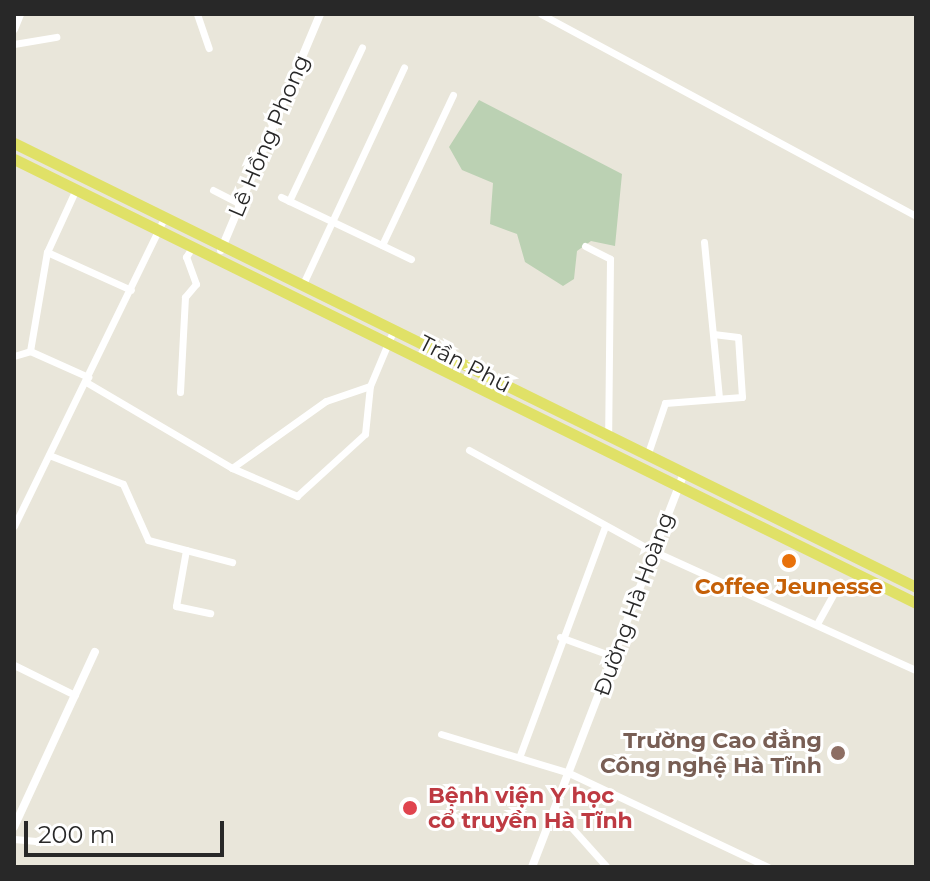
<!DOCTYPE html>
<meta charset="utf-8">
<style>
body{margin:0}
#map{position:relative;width:930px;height:881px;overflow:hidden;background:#e9e6da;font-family:Montserrat,sans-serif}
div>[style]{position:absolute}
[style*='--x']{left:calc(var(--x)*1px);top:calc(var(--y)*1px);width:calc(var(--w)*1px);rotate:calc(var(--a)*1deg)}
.cemetery>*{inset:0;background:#bbd1b3}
.minor>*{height:7px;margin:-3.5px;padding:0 3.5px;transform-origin:3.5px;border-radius:3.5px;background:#fff}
.tertiary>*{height:8px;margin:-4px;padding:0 4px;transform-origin:4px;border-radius:4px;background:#fff}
.primary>*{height:11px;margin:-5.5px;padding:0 5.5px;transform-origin:5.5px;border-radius:5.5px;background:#e0e167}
.dots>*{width:22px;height:22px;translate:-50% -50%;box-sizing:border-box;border:4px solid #fff;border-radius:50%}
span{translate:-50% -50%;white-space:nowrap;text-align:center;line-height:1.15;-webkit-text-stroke:6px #fff;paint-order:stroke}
.street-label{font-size:22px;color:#282828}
.food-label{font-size:22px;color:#c56008;font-weight:700}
.education-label{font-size:22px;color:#785e54;font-weight:700}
.right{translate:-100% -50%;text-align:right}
.health-label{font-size:22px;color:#be3a42;font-weight:700}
.left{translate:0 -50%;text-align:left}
.frame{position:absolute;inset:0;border:16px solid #282828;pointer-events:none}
.scale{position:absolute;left:24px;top:821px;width:200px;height:36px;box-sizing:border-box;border:4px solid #282828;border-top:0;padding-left:10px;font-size:24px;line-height:28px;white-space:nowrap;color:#282828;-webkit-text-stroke:6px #fff;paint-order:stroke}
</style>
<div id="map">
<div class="cemetery">
<div style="clip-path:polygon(479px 100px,622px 174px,615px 246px,591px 241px,577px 251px,574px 279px,563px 286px,525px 262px,517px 234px,490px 224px,493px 183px,462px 170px,449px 147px)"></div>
</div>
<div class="minor">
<div style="--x:197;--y:14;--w:36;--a:71"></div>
<div style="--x:541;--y:14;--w:426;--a:28.3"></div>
<div style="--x:14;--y:29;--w:16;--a:-68"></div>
<div style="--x:14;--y:44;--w:43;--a:-9.5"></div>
<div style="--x:76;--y:189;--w:69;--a:114.7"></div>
<div style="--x:47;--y:252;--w:92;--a:24.3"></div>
<div style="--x:213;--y:190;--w:31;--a:27"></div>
<div style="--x:281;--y:197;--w:144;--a:25.5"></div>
<div style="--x:289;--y:201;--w:170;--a:-64.6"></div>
<div style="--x:704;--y:242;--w:157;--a:84.5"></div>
<div style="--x:382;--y:245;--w:166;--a:-64.7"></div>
<div style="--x:585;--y:246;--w:28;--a:27"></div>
<div style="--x:610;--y:259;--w:177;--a:90.6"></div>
<div style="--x:303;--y:284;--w:239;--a:-65"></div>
<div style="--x:30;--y:351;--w:64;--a:24.1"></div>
<div style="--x:14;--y:356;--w:17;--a:-17"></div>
<div style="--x:30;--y:351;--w:100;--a:-80.3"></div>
<div style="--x:86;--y:382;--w:169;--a:30.5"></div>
<div style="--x:232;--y:468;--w:115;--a:-35.5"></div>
<div style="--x:326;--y:401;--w:46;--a:-18.8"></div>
<div style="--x:370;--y:386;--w:62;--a:-67.2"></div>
<div style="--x:180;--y:392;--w:95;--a:-87"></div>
<div style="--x:185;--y:297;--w:17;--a:-50"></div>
<div style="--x:196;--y:284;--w:29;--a:-110"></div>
<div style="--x:186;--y:257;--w:13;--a:-58"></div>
<div style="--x:469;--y:450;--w:208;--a:28.8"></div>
<div style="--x:651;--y:550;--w:291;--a:24.4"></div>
<div style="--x:49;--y:455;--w:79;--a:21.4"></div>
<div style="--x:123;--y:484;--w:61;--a:65.9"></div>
<div style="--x:148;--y:540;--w:87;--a:14.7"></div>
<div style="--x:647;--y:456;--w:56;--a:-71.2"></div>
<div style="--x:665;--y:403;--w:77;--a:-4.5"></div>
<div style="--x:742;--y:397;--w:60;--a:-93.8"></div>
<div style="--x:738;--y:337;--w:25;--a:-173"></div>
<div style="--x:232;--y:468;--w:71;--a:23.3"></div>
<div style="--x:297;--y:496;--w:92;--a:-42.4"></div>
<div style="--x:365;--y:434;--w:48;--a:-84.1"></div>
<div style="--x:14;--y:526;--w:344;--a:-64"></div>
<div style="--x:186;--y:550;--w:57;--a:100.1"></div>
<div style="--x:176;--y:606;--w:35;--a:12"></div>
<div style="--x:818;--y:622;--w:46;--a:-61.2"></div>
<div style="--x:560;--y:637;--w:59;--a:20"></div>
<div style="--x:14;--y:665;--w:68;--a:26.2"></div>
<div style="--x:441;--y:734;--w:134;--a:16.9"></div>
<div style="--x:569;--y:773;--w:220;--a:25.3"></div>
<div style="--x:520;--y:755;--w:244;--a:-69.6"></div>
<div style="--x:554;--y:808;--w:79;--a:48.1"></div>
<div style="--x:14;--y:839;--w:22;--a:5"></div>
<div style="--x:36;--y:841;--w:26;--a:-21"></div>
</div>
<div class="tertiary">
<div style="--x:221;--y:250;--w:256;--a:-67.2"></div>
<div style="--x:14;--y:827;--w:193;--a:-65.2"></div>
<div style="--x:532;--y:867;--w:420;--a:-68.9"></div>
</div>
<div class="primary">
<div style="--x:14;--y:143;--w:1005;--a:26.21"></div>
<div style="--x:14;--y:159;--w:1005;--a:26.21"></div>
</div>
<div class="dots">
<div style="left:789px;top:561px;background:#e8710a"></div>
<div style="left:838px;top:753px;background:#8d6e63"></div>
<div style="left:410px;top:808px;background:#e0444e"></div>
</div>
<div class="street-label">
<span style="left:269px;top:136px;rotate:-67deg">Lê Hồng Phong</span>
<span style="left:465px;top:364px;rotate:27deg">Trần Phú</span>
<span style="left:634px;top:604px;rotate:-70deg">Đường Hà Hoàng</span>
</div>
<div class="food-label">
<span style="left:789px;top:587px">Coffee Jeunesse</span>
</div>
<div class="education-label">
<span class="right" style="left:822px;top:753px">Trường Cao đẳng<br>Công nghệ Hà Tĩnh</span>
</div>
<div class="health-label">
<span class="left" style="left:428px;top:808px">Bệnh viện Y học<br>cổ truyền Hà Tĩnh</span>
</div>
<div class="frame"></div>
<div class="scale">200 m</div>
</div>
